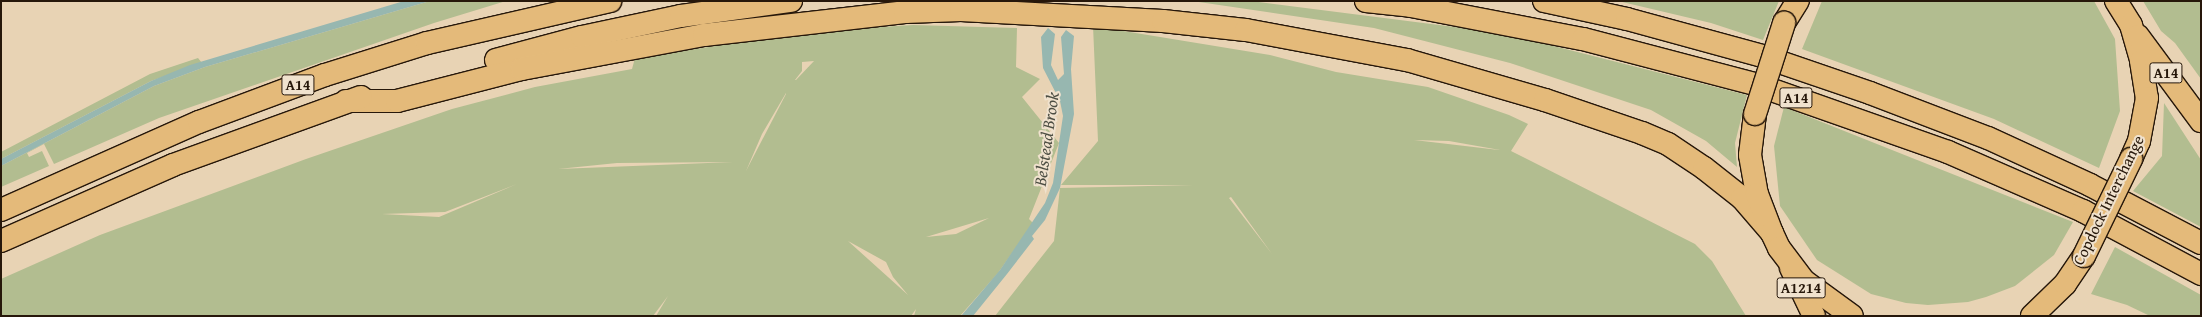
<!DOCTYPE html>
<style>
body{margin:0}
#map{position:relative;width:2202px;height:317px;overflow:hidden;background:#e8d3b4;font-family:"Gentium Book Plus",serif}
div>[style]{position:absolute}
[style*='--x']{left:calc(var(--x)*1px);top:calc(var(--y)*1px);width:calc(var(--w)*1px);rotate:calc(var(--a)*1deg)}
.green>*{inset:0;background:#b2bd90}
.water>*{inset:0;background:#97b7b0}
.roads{filter:drop-shadow(1px 0 #26170a) drop-shadow(-1px 0 #26170a) drop-shadow(0 1px #26170a) drop-shadow(0 -1px #26170a)}
.primary>*{height:22px;margin:-11px;padding:0 11px;transform-origin:11px;border-radius:11px;background:#e4ba7a}
.highway>*{height:22px;margin:-11px;padding:0 11px;transform-origin:11px;border-radius:11px;background:#e4ba7a}
.bridges{filter:drop-shadow(1px 0 #26170a) drop-shadow(-1px 0 #26170a) drop-shadow(0 1px #26170a) drop-shadow(0 -1px #26170a)}
.highway-bridge>*{height:22px;margin:-11px;padding:0 11px;transform-origin:11px;border-radius:11px;background:#e4ba7a}
span{translate:-50% -50%;white-space:nowrap;text-align:center;line-height:1.15;-webkit-text-stroke:4px #f0e2ce;paint-order:stroke}
.shield-label span{padding:1px 3px;background:#f0e2ce;border:1px solid;border-radius:3px;-webkit-text-stroke-width:0}
.shield-label{font-size:15px;color:#26170a;font-weight:700}
.street-label{font-size:16px;color:#26170a}
.water-label{font-size:17px;color:#4e4f44;font-style:italic}
.frame{position:absolute;inset:0;border:2px solid #26170a;pointer-events:none}
</style>
<div id="map">
<div class="green">
<div style="clip-path:polygon(430px 1px,506px 1px,434px 23px,159px 118px,54px 164px,44px 144px,27px 153px,29px 157px,42px 151px,49px 166px,1px 187px,1px 166px,154px 86px,205px 67px)"></div>
<div style="clip-path:polygon(1192px 1px,1251px 1px,1502px 33px,1747px 95px,1735px 143px,1737px 167px,1706px 141px,1651px 110px,1510px 63px,1374px 28px)"></div>
<div style="clip-path:polygon(1618px 1px,1779px 1px,1763px 40px,1711px 23px)"></div>
<div style="clip-path:polygon(1822px 1px,2094px 1px,2115px 39px,2120px 111px,2099px 168px,1994px 119px,1802px 49px)"></div>
<div style="clip-path:polygon(2143px 1px,2201px 1px,2201px 79px,2175px 43px,2161px 31px)"></div>
<div style="clip-path:polygon(evenodd,913px 25px,1017px 28px,1016px 67px,1040px 79px,1022px 97px,1059px 143px,1029px 219px,1033px 223px,998px 273px,960px 316px,914px 316px,916px 309px,911px 316px,656px 316px,668px 296px,653px 316px,1px 316px,1px 279px,100px 235px,306px 159px,452px 109px,535px 87px,632px 69px,635px 58px,816px 31px,913px 25px,814px 61px,796px 80px,795px 80px,802px 71px,802px 62px,814px 61px,913px 25px,786px 93px,786px 94px,746px 171px,762px 134px,786px 93px,913px 25px,733px 162px,558px 169px,617px 163px,733px 162px,913px 25px,517px 184px,439px 217px,382px 214px,445px 212px,517px 184px,913px 25px,989px 218px,956px 234px,926px 237px,989px 218px,913px 25px,848px 241px,886px 262px,893px 277px,908px 295px,848px 241px)"></div>
<div style="clip-path:polygon(evenodd,1093px 26px,1270px 55px,1336px 72px,1428px 87px,1509px 115px,1528px 124px,1511px 151px,1695px 244px,1712px 261px,1746px 316px,995px 316px,1054px 241px,1060px 188px,1193px 185px,1061px 185px,1098px 141px,1093px 26px,1414px 140px,1449px 141px,1500px 150px,1499px 150px,1414px 140px,1093px 26px,1231px 197px,1272px 254px,1229px 198px,1231px 197px)"></div>
<div style="clip-path:polygon(198px 58px,202px 63px,151px 81px,1px 159px,1px 152px,150px 74px)"></div>
<div style="clip-path:polygon(2164px 103px,2201px 160px,2201px 227px,2133px 191px,2162px 156px)"></div>
<div style="clip-path:polygon(1784px 107px,2073px 222px,2054px 255px,2015px 286px,1986px 297px,1968px 302px,1928px 305px,1906px 303px,1871px 294px,1817px 260px,1780px 206px,1774px 146px)"></div>
<div style="clip-path:polygon(2115px 247px,2201px 295px,2201px 316px,2150px 316px,2127px 305px,2091px 294px)"></div>
</div>
<div class="water">
<div style="clip-path:polygon(404px 1px,430px 1px,205px 67px,154px 86px,1px 166px,1px 159px,151px 81px,190px 65px)"></div>
<div style="clip-path:polygon(1048px 28px,1055px 34px,1051px 65px,1058px 80px,1064px 74px,1061px 37px,1066px 30px,1074px 36px,1071px 69px,1074px 114px,1060px 188px,1045px 220px,1032px 236px,1034px 239px,1007px 274px,973px 316px,961px 316px,1000px 270px,1045px 203px,1053px 183px,1063px 116px,1060px 101px,1043px 68px,1041px 37px)"></div>
</div>
<div class="roads">
<div class="primary">
<div style="--x:1791;--y:268;--w:53;--a:64.4"></div>
</div>
<div class="highway">
<div style="--x:1366;--y:1;--w:45;--a:6.3"></div>
<div style="--x:1411;--y:6;--w:175;--a:10.9"></div>
<div style="--x:1583;--y:39;--w:178;--a:14.7"></div>
<div style="--x:1755;--y:84;--w:205;--a:19.4"></div>
<div style="--x:1948;--y:152;--w:147;--a:23.6"></div>
<div style="--x:2083;--y:211;--w:134;--a:28.1"></div>
<div style="--x:1544;--y:1;--w:85;--a:12.2"></div>
<div style="--x:1627;--y:19;--w:140;--a:15.3"></div>
<div style="--x:1762;--y:56;--w:114;--a:18.9"></div>
<div style="--x:1870;--y:93;--w:126;--a:20.9"></div>
<div style="--x:1988;--y:138;--w:112;--a:24.7"></div>
<div style="--x:2090;--y:185;--w:125;--a:27.6"></div>
<div style="--x:2116;--y:1;--w:28;--a:58"></div>
<div style="--x:2131;--y:25;--w:37;--a:74"></div>
<div style="--x:2141;--y:61;--w:37;--a:81"></div>
<div style="--x:2147;--y:98;--w:44;--a:100.5"></div>
<div style="--x:2139;--y:141;--w:20;--a:114"></div>
<div style="--x:1784;--y:23;--w:26;--a:-58"></div>
<div style="--x:2138;--y:36;--w:106;--a:53.5"></div>
<div style="--x:496;--y:60;--w:89;--a:-15"></div>
<div style="--x:582;--y:37;--w:101;--a:-12"></div>
<div style="--x:681;--y:16;--w:111;--a:-7.8"></div>
<div style="--x:346;--y:101;--w:51;--a:0"></div>
<div style="--x:397;--y:101;--w:129;--a:-14.4"></div>
<div style="--x:522;--y:69;--w:185;--a:-10.6"></div>
<div style="--x:704;--y:35;--w:202;--a:-6.5"></div>
<div style="--x:905;--y:12;--w:56;--a:-2"></div>
<div style="--x:961;--y:10;--w:202;--a:3.1"></div>
<div style="--x:1163;--y:21;--w:83;--a:6.2"></div>
<div style="--x:1246;--y:30;--w:164;--a:10.6"></div>
<div style="--x:1407;--y:60;--w:144;--a:16.2"></div>
<div style="--x:1545;--y:100;--w:102;--a:18.8"></div>
<div style="--x:1642;--y:133;--w:28;--a:23"></div>
<div style="--x:1668;--y:144;--w:43;--a:33.7"></div>
<div style="--x:1704;--y:168;--w:48;--a:38.3"></div>
<div style="--x:1742;--y:198;--w:46;--a:49.4"></div>
<div style="--x:1755;--y:114;--w:41;--a:97"></div>
<div style="--x:1750;--y:155;--w:40;--a:80"></div>
<div style="--x:1757;--y:194;--w:42;--a:69"></div>
<div style="--x:1772;--y:233;--w:17;--a:65"></div>
<div style="--x:1779;--y:248;--w:41;--a:52.9"></div>
<div style="--x:1804;--y:281;--w:59;--a:36.1"></div>
<div style="--x:1;--y:210;--w:217;--a:-24"></div>
<div style="--x:199;--y:122;--w:134;--a:-20.5"></div>
<div style="--x:325;--y:75;--w:107;--a:-17.4"></div>
<div style="--x:427;--y:43;--w:188;--a:-12.9"></div>
<div style="--x:1;--y:241;--w:188;--a:-23.8"></div>
<div style="--x:173;--y:165;--w:200;--a:-19.9"></div>
<div style="--x:2032;--y:316;--w:46;--a:-44.1"></div>
<div style="--x:2065;--y:284;--w:34;--a:-56"></div>
</div>
</div>
<div class="bridges">
<div class="highway-bridge">
<div style="--x:1755;--y:114;--w:96;--a:-72.3"></div>
<div style="--x:2084;--y:256;--w:108;--a:-64.1"></div>
</div>
</div>
<div class="shield-label">
<span style="left:2166px;top:73px">A14</span>
<span style="left:298px;top:85px">A14</span>
<span style="left:1796px;top:98px">A14</span>
<span style="left:1801px;top:288px">A1214</span>
</div>
<div class="street-label">
<span style="left:2108px;top:200px;rotate:-64deg">Copdock Interchange</span>
</div>
<div class="water-label">
<span style="left:1046px;top:139px;rotate:-82deg">Belstead Brook</span>
</div>
<div class="frame"></div>
</div>
